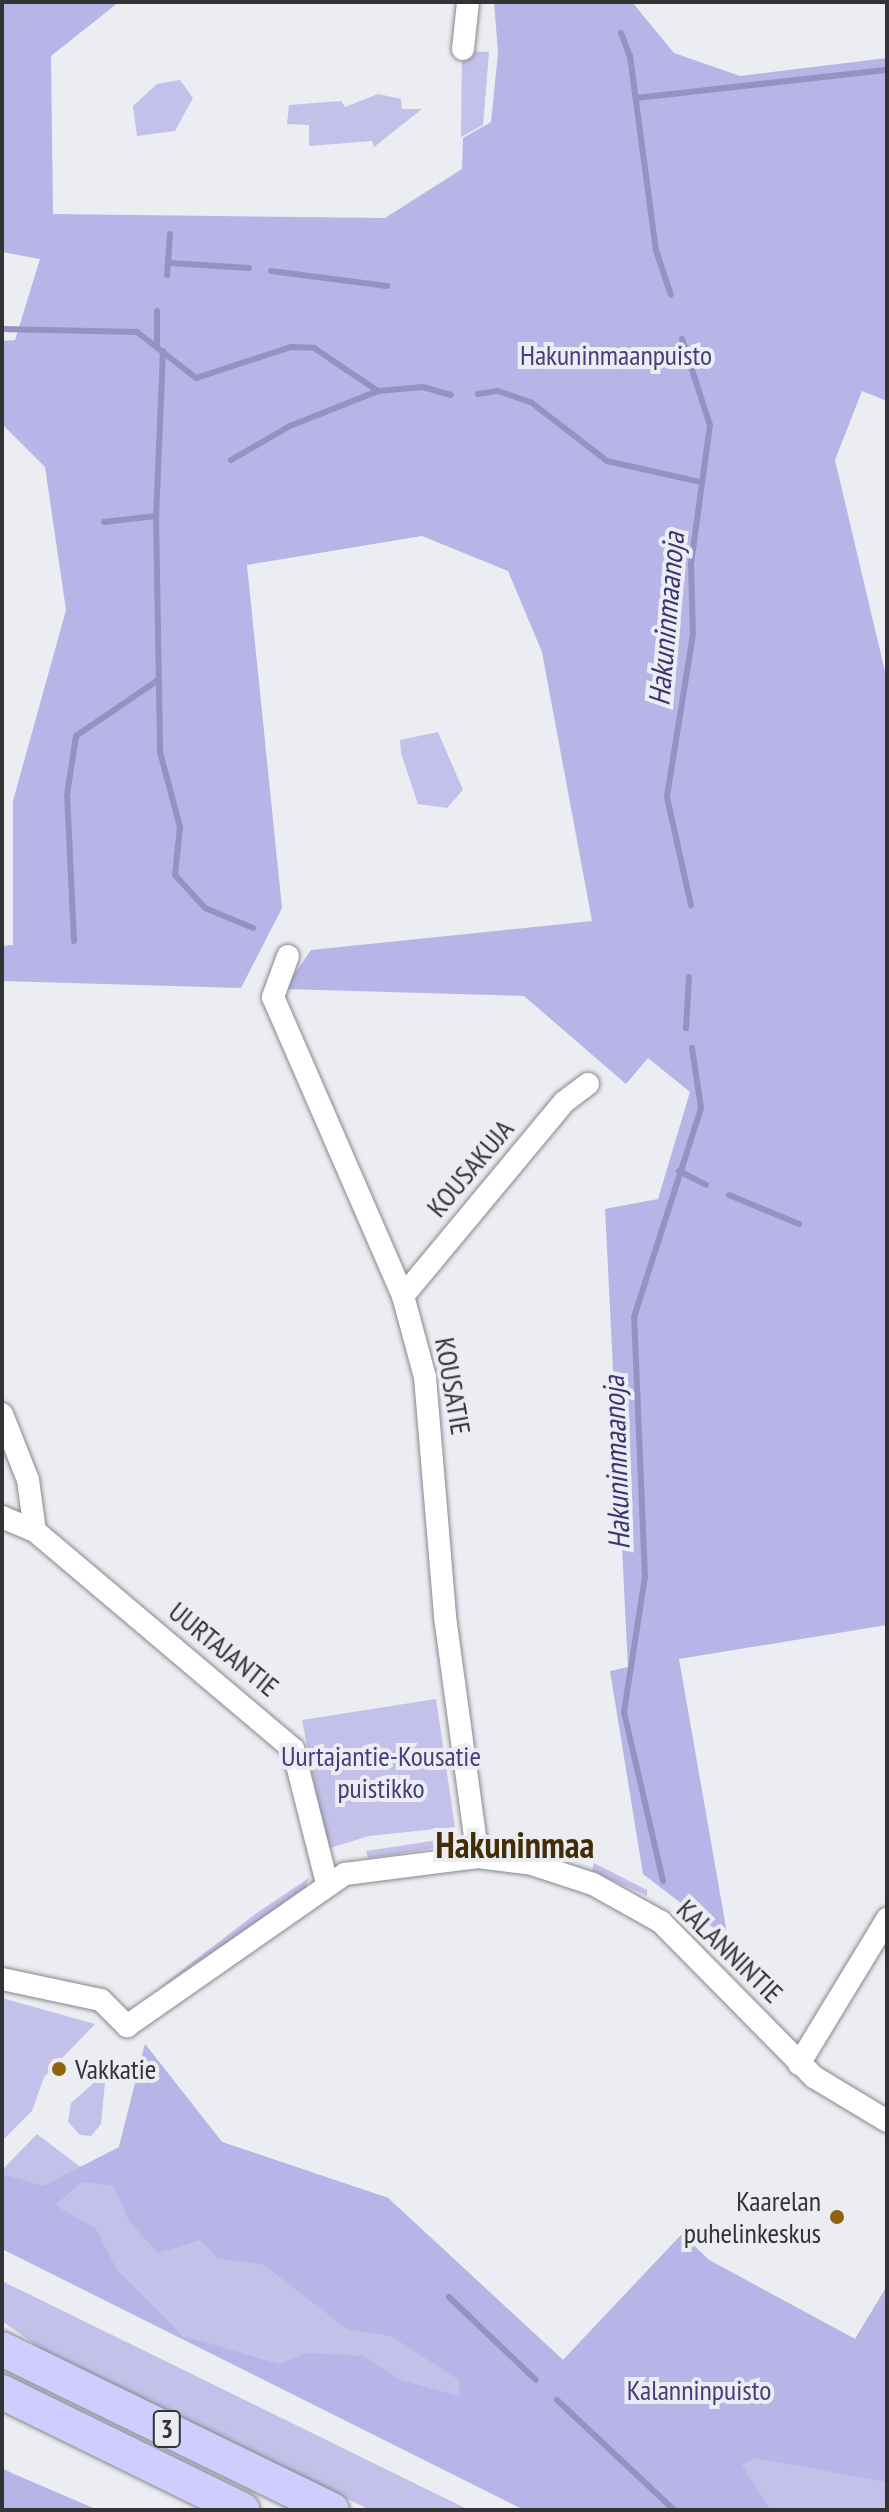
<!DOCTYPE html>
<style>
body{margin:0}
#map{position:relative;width:889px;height:2512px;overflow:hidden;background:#ececf3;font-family:"PT Sans Narrow",sans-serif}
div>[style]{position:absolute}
.green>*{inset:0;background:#c3c0ea}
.forest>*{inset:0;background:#b7b4e7}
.stream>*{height:6px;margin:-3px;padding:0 3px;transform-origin:3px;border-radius:3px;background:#9592c3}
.roads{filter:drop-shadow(0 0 2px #87878d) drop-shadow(0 0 2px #87878d)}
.minor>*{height:22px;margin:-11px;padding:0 11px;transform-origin:11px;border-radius:11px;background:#fff}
.highway>*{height:34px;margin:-17px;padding:0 17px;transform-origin:17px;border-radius:17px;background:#cfccfe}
.dots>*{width:22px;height:22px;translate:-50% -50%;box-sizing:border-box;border:4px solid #ececf3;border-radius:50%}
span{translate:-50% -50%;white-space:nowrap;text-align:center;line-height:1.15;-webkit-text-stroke:8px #ececf3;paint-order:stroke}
.shield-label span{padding:2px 6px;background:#ececf3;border:2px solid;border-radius:6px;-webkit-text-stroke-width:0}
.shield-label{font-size:26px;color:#333336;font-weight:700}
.park-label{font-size:28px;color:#473d7c}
.street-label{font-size:28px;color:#333336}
.poi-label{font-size:28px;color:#333336}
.left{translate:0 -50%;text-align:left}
.right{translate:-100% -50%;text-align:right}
.water-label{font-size:30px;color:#3e3472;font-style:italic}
.district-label{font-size:36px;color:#422d06;font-weight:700}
.frame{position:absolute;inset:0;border:4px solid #333336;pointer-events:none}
</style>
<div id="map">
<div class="green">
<i style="clip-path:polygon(462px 51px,489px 52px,483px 125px,461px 137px)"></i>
<i style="clip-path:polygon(180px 80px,193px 98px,175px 131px,137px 136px,133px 106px,157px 84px)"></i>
<i style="clip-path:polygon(378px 94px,401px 99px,402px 109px,422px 109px,374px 147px,372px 141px,309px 146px,309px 125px,287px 124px,289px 105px,341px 101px,345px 107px)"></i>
<i style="clip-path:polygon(438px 732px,463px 790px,447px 808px,418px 804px,401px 753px,400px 740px)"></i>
<i style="clip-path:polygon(436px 1699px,455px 1827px,369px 1836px,327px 1849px,302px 1720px)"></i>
<i style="clip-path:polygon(452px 1838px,452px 1845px,390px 1855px,368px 1858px,366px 1851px)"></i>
<i style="clip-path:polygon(487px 1840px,556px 1852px,570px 1856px,568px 1862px,498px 1849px)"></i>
<i style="clip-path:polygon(594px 1863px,647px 1890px,647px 1896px,592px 1871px)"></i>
<i style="clip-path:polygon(309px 1878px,305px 1890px,156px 1990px,258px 1912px)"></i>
<i style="clip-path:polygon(2px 1998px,95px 2024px,44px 2077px,32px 2111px,2px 2141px)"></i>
<i style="clip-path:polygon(145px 2044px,222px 2142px,388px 2198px,563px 2360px,682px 2234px,709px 2260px,855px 2339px,887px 2286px,887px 2510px,531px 2510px,2px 2245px,2px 2170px,37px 2134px,79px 2166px,96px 2165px,119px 2147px)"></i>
<i style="clip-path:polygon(106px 2072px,101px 2124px,91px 2136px,80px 2135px,68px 2122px,71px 2103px)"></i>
<i style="clip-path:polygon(2px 2281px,469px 2510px,370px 2510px,43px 2350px,2px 2321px)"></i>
</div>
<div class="forest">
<i style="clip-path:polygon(2px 2px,119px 2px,51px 56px,53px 214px,385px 218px,462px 169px,463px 138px,491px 122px,498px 53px,494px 2px,632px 2px,674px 53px,740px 76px,887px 58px,887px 401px,862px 391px,835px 460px,887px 680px,887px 1625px,679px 1659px,728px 1939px,643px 1874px,610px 1671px,628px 1667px,605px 1209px,658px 1199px,690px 1092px,648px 1058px,626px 1084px,524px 996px,284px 989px,311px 950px,592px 921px,542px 652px,508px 571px,422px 536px,247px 565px,282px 908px,241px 988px,2px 981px,2px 946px,13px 945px,13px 801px,66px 610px,45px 467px,2px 424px,2px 341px,15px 340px,40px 259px,2px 252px)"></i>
<i style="clip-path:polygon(evenodd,145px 2044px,222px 2142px,388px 2198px,563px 2360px,682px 2234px,709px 2260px,855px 2339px,887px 2286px,887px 2482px,755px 2458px,742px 2465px,770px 2510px,524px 2510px,2px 2249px,2px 2174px,43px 2186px,119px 2147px,145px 2044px,82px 2182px,114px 2186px,129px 2221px,158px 2253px,201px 2240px,217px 2258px,264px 2265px,347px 2329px,391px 2336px,459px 2380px,459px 2396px,400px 2380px,364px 2356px,307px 2353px,279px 2364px,183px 2336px,117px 2270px,96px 2229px,55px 2205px,82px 2182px)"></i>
<i style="clip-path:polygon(2px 2468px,14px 2474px,98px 2510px,2px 2510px)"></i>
</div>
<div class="stream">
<i style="left:621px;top:33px;width:25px;rotate:69deg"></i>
<i style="left:630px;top:56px;width:196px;rotate:82.4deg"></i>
<i style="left:656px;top:250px;width:47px;rotate:71.6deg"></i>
<i style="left:636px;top:98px;width:253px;rotate:-6.4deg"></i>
<i style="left:170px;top:263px;width:79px;rotate:3.6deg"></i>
<i style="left:271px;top:271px;width:117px;rotate:7.4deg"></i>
<i style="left:167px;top:275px;width:41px;rotate:-85.8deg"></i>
<i style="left:157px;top:311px;width:35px;rotate:90deg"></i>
<i style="left:2px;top:329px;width:135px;rotate:1.3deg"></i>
<i style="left:137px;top:332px;width:75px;rotate:37.9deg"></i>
<i style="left:196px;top:378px;width:100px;rotate:-18.1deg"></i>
<i style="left:291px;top:347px;width:23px;rotate:2deg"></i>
<i style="left:314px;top:348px;width:77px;rotate:33.9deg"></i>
<i style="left:378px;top:391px;width:45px;rotate:-5.1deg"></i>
<i style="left:423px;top:387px;width:29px;rotate:16deg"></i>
<i style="left:682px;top:339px;width:90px;rotate:72deg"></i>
<i style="left:710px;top:425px;width:140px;rotate:97.8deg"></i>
<i style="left:691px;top:564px;width:70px;rotate:88.4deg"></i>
<i style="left:693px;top:634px;width:165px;rotate:99.1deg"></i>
<i style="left:667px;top:797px;width:111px;rotate:77.5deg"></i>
<i style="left:163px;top:351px;width:165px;rotate:92.4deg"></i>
<i style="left:156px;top:516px;width:236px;rotate:89deg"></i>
<i style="left:160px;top:752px;width:78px;rotate:75.1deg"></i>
<i style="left:180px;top:827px;width:48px;rotate:95.9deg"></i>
<i style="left:175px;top:875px;width:45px;rotate:47.7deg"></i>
<i style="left:205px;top:908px;width:52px;rotate:22.6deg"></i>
<i style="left:478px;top:394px;width:20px;rotate:-9deg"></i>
<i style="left:498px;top:391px;width:36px;rotate:19deg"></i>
<i style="left:532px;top:403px;width:95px;rotate:37.7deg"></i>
<i style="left:607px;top:461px;width:95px;rotate:12.7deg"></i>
<i style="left:231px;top:460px;width:68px;rotate:-30deg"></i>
<i style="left:290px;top:426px;width:95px;rotate:-21.7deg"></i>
<i style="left:104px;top:522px;width:52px;rotate:-6.6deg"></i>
<i style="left:74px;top:941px;width:146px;rotate:-92.7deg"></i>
<i style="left:67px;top:795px;width:60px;rotate:-81.3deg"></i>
<i style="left:76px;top:736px;width:99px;rotate:-34.3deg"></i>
<i style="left:686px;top:1028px;width:51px;rotate:-86.6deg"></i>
<i style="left:679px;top:1171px;width:30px;rotate:27deg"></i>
<i style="left:729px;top:1195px;width:76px;rotate:22.5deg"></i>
<i style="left:663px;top:1881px;width:173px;rotate:-103deg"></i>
<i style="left:624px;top:1712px;width:137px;rotate:-81.2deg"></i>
<i style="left:645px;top:1577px;width:260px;rotate:-92.4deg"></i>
<i style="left:634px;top:1317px;width:219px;rotate:-72.2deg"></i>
<i style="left:701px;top:1108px;width:61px;rotate:-98.5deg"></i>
<i style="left:449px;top:2297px;width:120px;rotate:43.7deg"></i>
<i style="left:557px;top:2400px;width:161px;rotate:43.2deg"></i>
</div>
<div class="roads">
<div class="minor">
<i style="left:463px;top:49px;width:47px;rotate:-83.9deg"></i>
<i style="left:288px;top:956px;width:44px;rotate:110.1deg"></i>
<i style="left:273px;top:997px;width:326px;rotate:66.5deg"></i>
<i style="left:403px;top:1296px;width:84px;rotate:74.8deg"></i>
<i style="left:425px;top:1377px;width:241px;rotate:85.2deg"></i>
<i style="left:445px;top:1617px;width:242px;rotate:82.2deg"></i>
<i style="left:403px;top:1296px;width:252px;rotate:-50.3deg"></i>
<i style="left:564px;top:1102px;width:30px;rotate:-37deg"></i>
<i style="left:2px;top:1414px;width:71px;rotate:68.5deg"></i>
<i style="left:28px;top:1480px;width:51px;rotate:82.2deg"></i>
<i style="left:2px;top:1517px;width:36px;rotate:23deg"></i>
<i style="left:35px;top:1531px;width:338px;rotate:40.2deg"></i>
<i style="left:293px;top:1749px;width:138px;rotate:75.8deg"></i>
<i style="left:2px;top:1979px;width:101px;rotate:12deg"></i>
<i style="left:101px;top:2000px;width:37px;rotate:45deg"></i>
<i style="left:127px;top:2026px;width:266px;rotate:-34.9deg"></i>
<i style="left:345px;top:1874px;width:134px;rotate:-7.3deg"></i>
<i style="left:478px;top:1857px;width:54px;rotate:7.4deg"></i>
<i style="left:532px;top:1864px;width:64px;rotate:18.2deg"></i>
<i style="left:593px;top:1884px;width:78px;rotate:29.2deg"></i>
<i style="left:661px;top:1922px;width:218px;rotate:45.4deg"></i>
<i style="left:814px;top:2077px;width:85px;rotate:31.1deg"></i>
<i style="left:799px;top:2064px;width:170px;rotate:-58.7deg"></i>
</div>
<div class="highway">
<i style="left:2px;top:2349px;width:367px;rotate:26deg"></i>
<i style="left:2px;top:2392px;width:268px;rotate:26.1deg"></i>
</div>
</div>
<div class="dots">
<i style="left:59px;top:2069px;background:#8f640b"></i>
<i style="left:837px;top:2217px;background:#8f640b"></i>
</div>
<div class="shield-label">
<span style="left:167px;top:2429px">3</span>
</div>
<div class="park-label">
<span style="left:616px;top:355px">Hakuninmaanpuisto</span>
<span style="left:381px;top:1772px">Uurtajantie-Kousatie<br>puistikko</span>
<span style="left:699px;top:2390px">Kalanninpuisto</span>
</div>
<div class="street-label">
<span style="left:470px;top:1168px;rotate:-50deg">KOUSAKUJA</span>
<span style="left:453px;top:1386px;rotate:80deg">KOUSATIE</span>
<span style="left:224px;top:1649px;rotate:39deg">UURTAJANTIE</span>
<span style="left:730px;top:1951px;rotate:44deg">KALANNINTIE</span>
</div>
<div class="poi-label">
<span class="left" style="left:75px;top:2069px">Vakkatie</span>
<span class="right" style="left:821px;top:2217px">Kaarelan<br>puhelinkeskus</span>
</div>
<div class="water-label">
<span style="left:666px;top:619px;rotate:-85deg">Hakuninmaanoja</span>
<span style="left:616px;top:1463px;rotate:-92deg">Hakuninmaanoja</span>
</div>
<div class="district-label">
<span style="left:515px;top:1845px">Hakuninmaa</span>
</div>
<div class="frame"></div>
</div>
